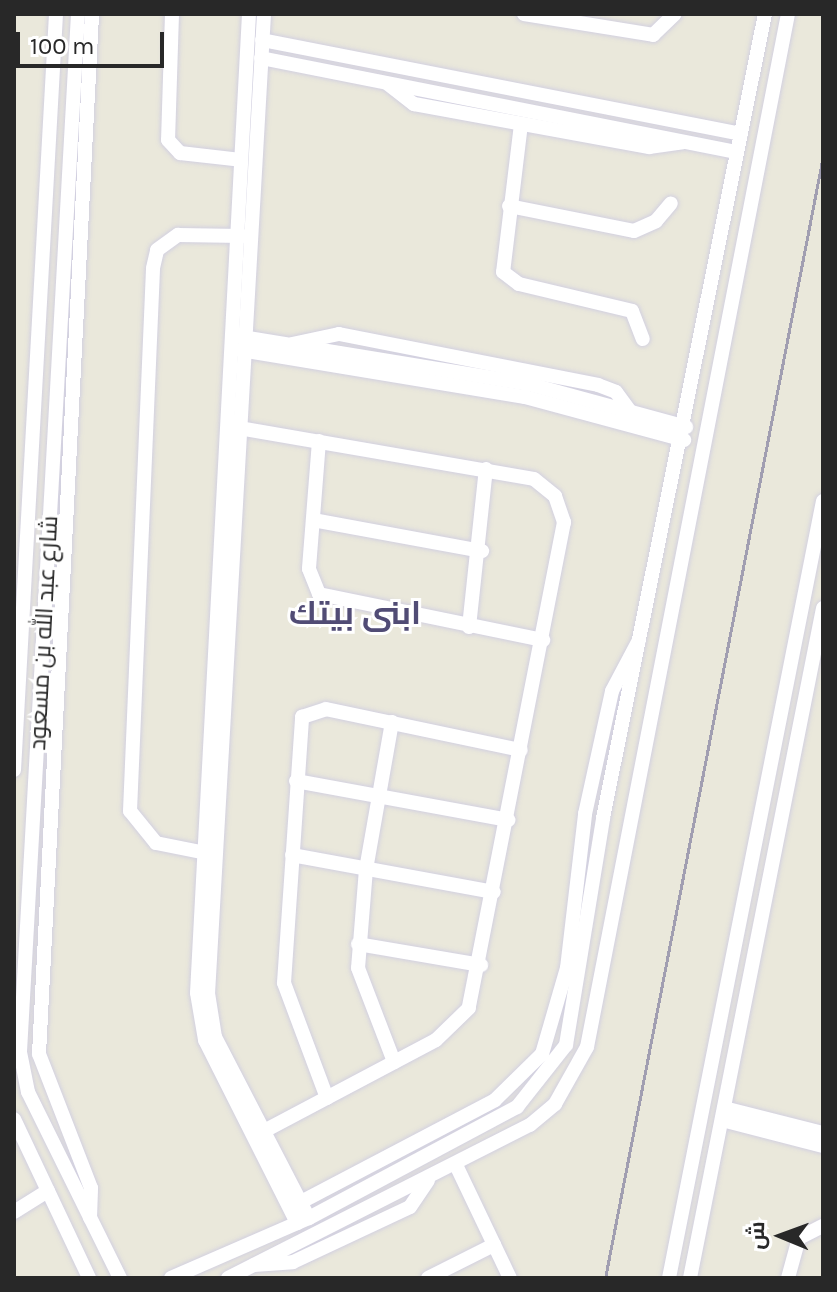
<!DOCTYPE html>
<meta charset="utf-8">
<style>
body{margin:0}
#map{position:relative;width:837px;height:1292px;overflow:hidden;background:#eae8db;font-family:Karla,Cairo,sans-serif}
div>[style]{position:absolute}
.roads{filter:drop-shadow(0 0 2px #d2d0e0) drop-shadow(0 0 2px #d2d0e0)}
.minor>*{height:14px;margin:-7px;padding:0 7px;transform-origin:7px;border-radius:7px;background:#fff}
.rail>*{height:3px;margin:-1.5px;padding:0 1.5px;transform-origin:1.5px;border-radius:1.5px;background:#a19eb1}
span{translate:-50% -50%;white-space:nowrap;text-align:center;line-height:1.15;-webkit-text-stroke:6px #fff;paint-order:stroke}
.street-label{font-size:24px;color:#282828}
.district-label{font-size:32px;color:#514c75;font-weight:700}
.frame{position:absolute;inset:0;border:16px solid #282828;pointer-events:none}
.north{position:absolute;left:741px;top:1196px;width:80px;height:80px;-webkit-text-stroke:6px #fff;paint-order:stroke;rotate:271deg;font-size:22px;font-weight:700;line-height:32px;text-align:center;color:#282828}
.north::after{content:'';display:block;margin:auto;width:28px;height:36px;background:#282828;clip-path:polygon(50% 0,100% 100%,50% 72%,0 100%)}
.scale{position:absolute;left:16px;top:32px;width:148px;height:36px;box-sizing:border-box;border:4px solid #282828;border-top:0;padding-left:10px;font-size:24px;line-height:28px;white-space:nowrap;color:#282828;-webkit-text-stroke:6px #fff;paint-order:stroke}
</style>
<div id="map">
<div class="roads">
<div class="minor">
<i style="left:78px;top:14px;width:1040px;rotate:93.2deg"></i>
<i style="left:20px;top:1052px;width:41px;rotate:78.7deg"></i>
<i style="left:28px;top:1092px;width:208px;rotate:63.7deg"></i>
<i style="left:172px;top:14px;width:126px;rotate:91.8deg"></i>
<i style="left:168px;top:140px;width:18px;rotate:47deg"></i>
<i style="left:180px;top:153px;width:61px;rotate:6.5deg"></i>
<i style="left:249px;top:14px;width:980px;rotate:93.04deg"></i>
<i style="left:197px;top:993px;width:48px;rotate:80.3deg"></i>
<i style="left:205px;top:1040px;width:205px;rotate:63.3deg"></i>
<i style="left:264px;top:14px;width:981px;rotate:93.27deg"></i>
<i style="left:208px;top:993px;width:45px;rotate:81deg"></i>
<i style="left:215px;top:1037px;width:204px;rotate:62.6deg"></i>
<i style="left:524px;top:14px;width:131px;rotate:9.2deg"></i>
<i style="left:653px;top:35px;width:30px;rotate:-44deg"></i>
<i style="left:262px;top:40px;width:488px;rotate:11.1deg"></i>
<i style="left:261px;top:58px;width:485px;rotate:11.2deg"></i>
<i style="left:388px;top:84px;width:33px;rotate:38deg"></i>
<i style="left:414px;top:104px;width:239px;rotate:10.4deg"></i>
<i style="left:649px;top:147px;width:34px;rotate:-8deg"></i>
<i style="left:521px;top:124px;width:149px;rotate:96.9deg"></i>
<i style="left:503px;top:272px;width:20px;rotate:37deg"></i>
<i style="left:519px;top:284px;width:116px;rotate:13.4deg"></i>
<i style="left:632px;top:311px;width:30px;rotate:69deg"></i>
<i style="left:509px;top:206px;width:127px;rotate:11.3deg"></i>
<i style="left:634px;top:231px;width:24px;rotate:-24deg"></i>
<i style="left:656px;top:221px;width:23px;rotate:-50deg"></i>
<i style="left:242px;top:337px;width:291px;rotate:9.3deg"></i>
<i style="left:529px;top:384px;width:163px;rotate:15.3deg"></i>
<i style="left:292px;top:344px;width:48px;rotate:-12deg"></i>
<i style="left:339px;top:334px;width:264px;rotate:11.1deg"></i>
<i style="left:598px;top:385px;width:19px;rotate:21deg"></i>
<i style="left:616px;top:392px;width:24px;rotate:54deg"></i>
<i style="left:241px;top:350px;width:288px;rotate:9.4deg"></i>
<i style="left:525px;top:397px;width:165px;rotate:15.1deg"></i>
<i style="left:239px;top:428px;width:299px;rotate:9.8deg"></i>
<i style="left:534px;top:479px;width:27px;rotate:39deg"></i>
<i style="left:555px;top:496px;width:28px;rotate:71deg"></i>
<i style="left:564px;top:522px;width:495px;rotate:101.1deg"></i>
<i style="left:469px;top:1008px;width:46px;rotate:135.9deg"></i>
<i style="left:436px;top:1040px;width:195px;rotate:152.1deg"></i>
<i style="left:319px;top:441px;width:128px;rotate:94.5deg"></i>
<i style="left:309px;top:569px;width:27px;rotate:68deg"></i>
<i style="left:319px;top:594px;width:229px;rotate:11.6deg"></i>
<i style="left:313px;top:520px;width:172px;rotate:10.4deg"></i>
<i style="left:469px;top:627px;width:159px;rotate:-83.9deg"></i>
<i style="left:392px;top:722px;width:149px;rotate:100deg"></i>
<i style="left:366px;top:869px;width:99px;rotate:94.6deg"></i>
<i style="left:358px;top:968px;width:101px;rotate:69deg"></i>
<i style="left:14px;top:770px;width:757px;rotate:-86.82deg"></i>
<i style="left:296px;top:781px;width:216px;rotate:10.4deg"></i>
<i style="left:206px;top:853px;width:51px;rotate:-168.7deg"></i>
<i style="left:156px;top:843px;width:41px;rotate:-129.1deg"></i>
<i style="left:130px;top:811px;width:543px;rotate:-87.57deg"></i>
<i style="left:153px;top:268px;width:18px;rotate:-77deg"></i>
<i style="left:157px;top:250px;width:26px;rotate:-36deg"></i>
<i style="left:178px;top:235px;width:64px;rotate:0.9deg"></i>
<i style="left:292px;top:855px;width:205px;rotate:10.4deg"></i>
<i style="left:358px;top:944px;width:125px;rotate:9.7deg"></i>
<i style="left:327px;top:1098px;width:123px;rotate:-110.5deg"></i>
<i style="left:284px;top:983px;width:267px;rotate:-86.1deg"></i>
<i style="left:302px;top:717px;width:25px;rotate:-18deg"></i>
<i style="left:326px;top:709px;width:199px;rotate:11.9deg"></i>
<i style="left:724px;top:1108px;width:102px;rotate:14.2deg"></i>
<i style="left:14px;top:1119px;width:176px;rotate:64.7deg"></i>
<i style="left:722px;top:1120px;width:104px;rotate:14.4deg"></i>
<i style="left:456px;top:1165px;width:125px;rotate:64.5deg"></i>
<i style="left:301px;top:1202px;width:219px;rotate:-27.7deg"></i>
<i style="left:495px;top:1100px;width:66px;rotate:-44.4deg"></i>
<i style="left:542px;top:1054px;width:90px;rotate:-73.8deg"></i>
<i style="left:567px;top:968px;width:155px;rotate:-83.3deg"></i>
<i style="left:585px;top:814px;width:126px;rotate:-77.6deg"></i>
<i style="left:612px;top:691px;width:58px;rotate:-62.1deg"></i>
<i style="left:14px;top:1212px;width:40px;rotate:-32deg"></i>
<i style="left:90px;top:1218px;width:30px;rotate:-88deg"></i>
<i style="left:91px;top:1188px;width:144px;rotate:-111.2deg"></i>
<i style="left:39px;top:1054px;width:1041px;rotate:-87.08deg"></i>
<i style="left:254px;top:1265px;width:39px;rotate:-4deg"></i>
<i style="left:293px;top:1262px;width:129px;rotate:-25.2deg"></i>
<i style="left:410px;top:1207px;width:32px;rotate:-56deg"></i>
<i style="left:171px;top:1278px;width:150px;rotate:-23.5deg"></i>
<i style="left:309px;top:1218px;width:236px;rotate:-28.1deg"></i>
<i style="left:517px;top:1107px;width:79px;rotate:-51.7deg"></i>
<i style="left:566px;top:1045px;width:230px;rotate:-80.7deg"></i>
<i style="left:603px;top:818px;width:820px;rotate:-78.61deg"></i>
<i style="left:228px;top:1278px;width:339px;rotate:-26.9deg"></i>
<i style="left:530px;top:1125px;width:33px;rotate:-40deg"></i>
<i style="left:555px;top:1104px;width:65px;rotate:-60.7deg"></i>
<i style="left:587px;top:1047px;width:1052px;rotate:-78.99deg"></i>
<i style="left:428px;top:1278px;width:74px;rotate:-26.6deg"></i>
<i style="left:669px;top:1278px;width:792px;rotate:-78.79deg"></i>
<i style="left:690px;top:1278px;width:683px;rotate:-78.77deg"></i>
<i style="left:788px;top:1278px;width:41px;rotate:-74.6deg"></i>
<i style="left:799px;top:1238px;width:27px;rotate:-27deg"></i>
</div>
</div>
<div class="rail">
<i style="left:605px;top:1278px;width:1144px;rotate:-79.01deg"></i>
</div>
<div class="street-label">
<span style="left:44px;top:633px;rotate:-87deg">شارع عبد الله بن مسعود</span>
</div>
<div class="district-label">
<span style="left:355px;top:614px">ابنى بيتك</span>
</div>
<div class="frame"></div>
<div class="north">ش</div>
<div class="scale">100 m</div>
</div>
